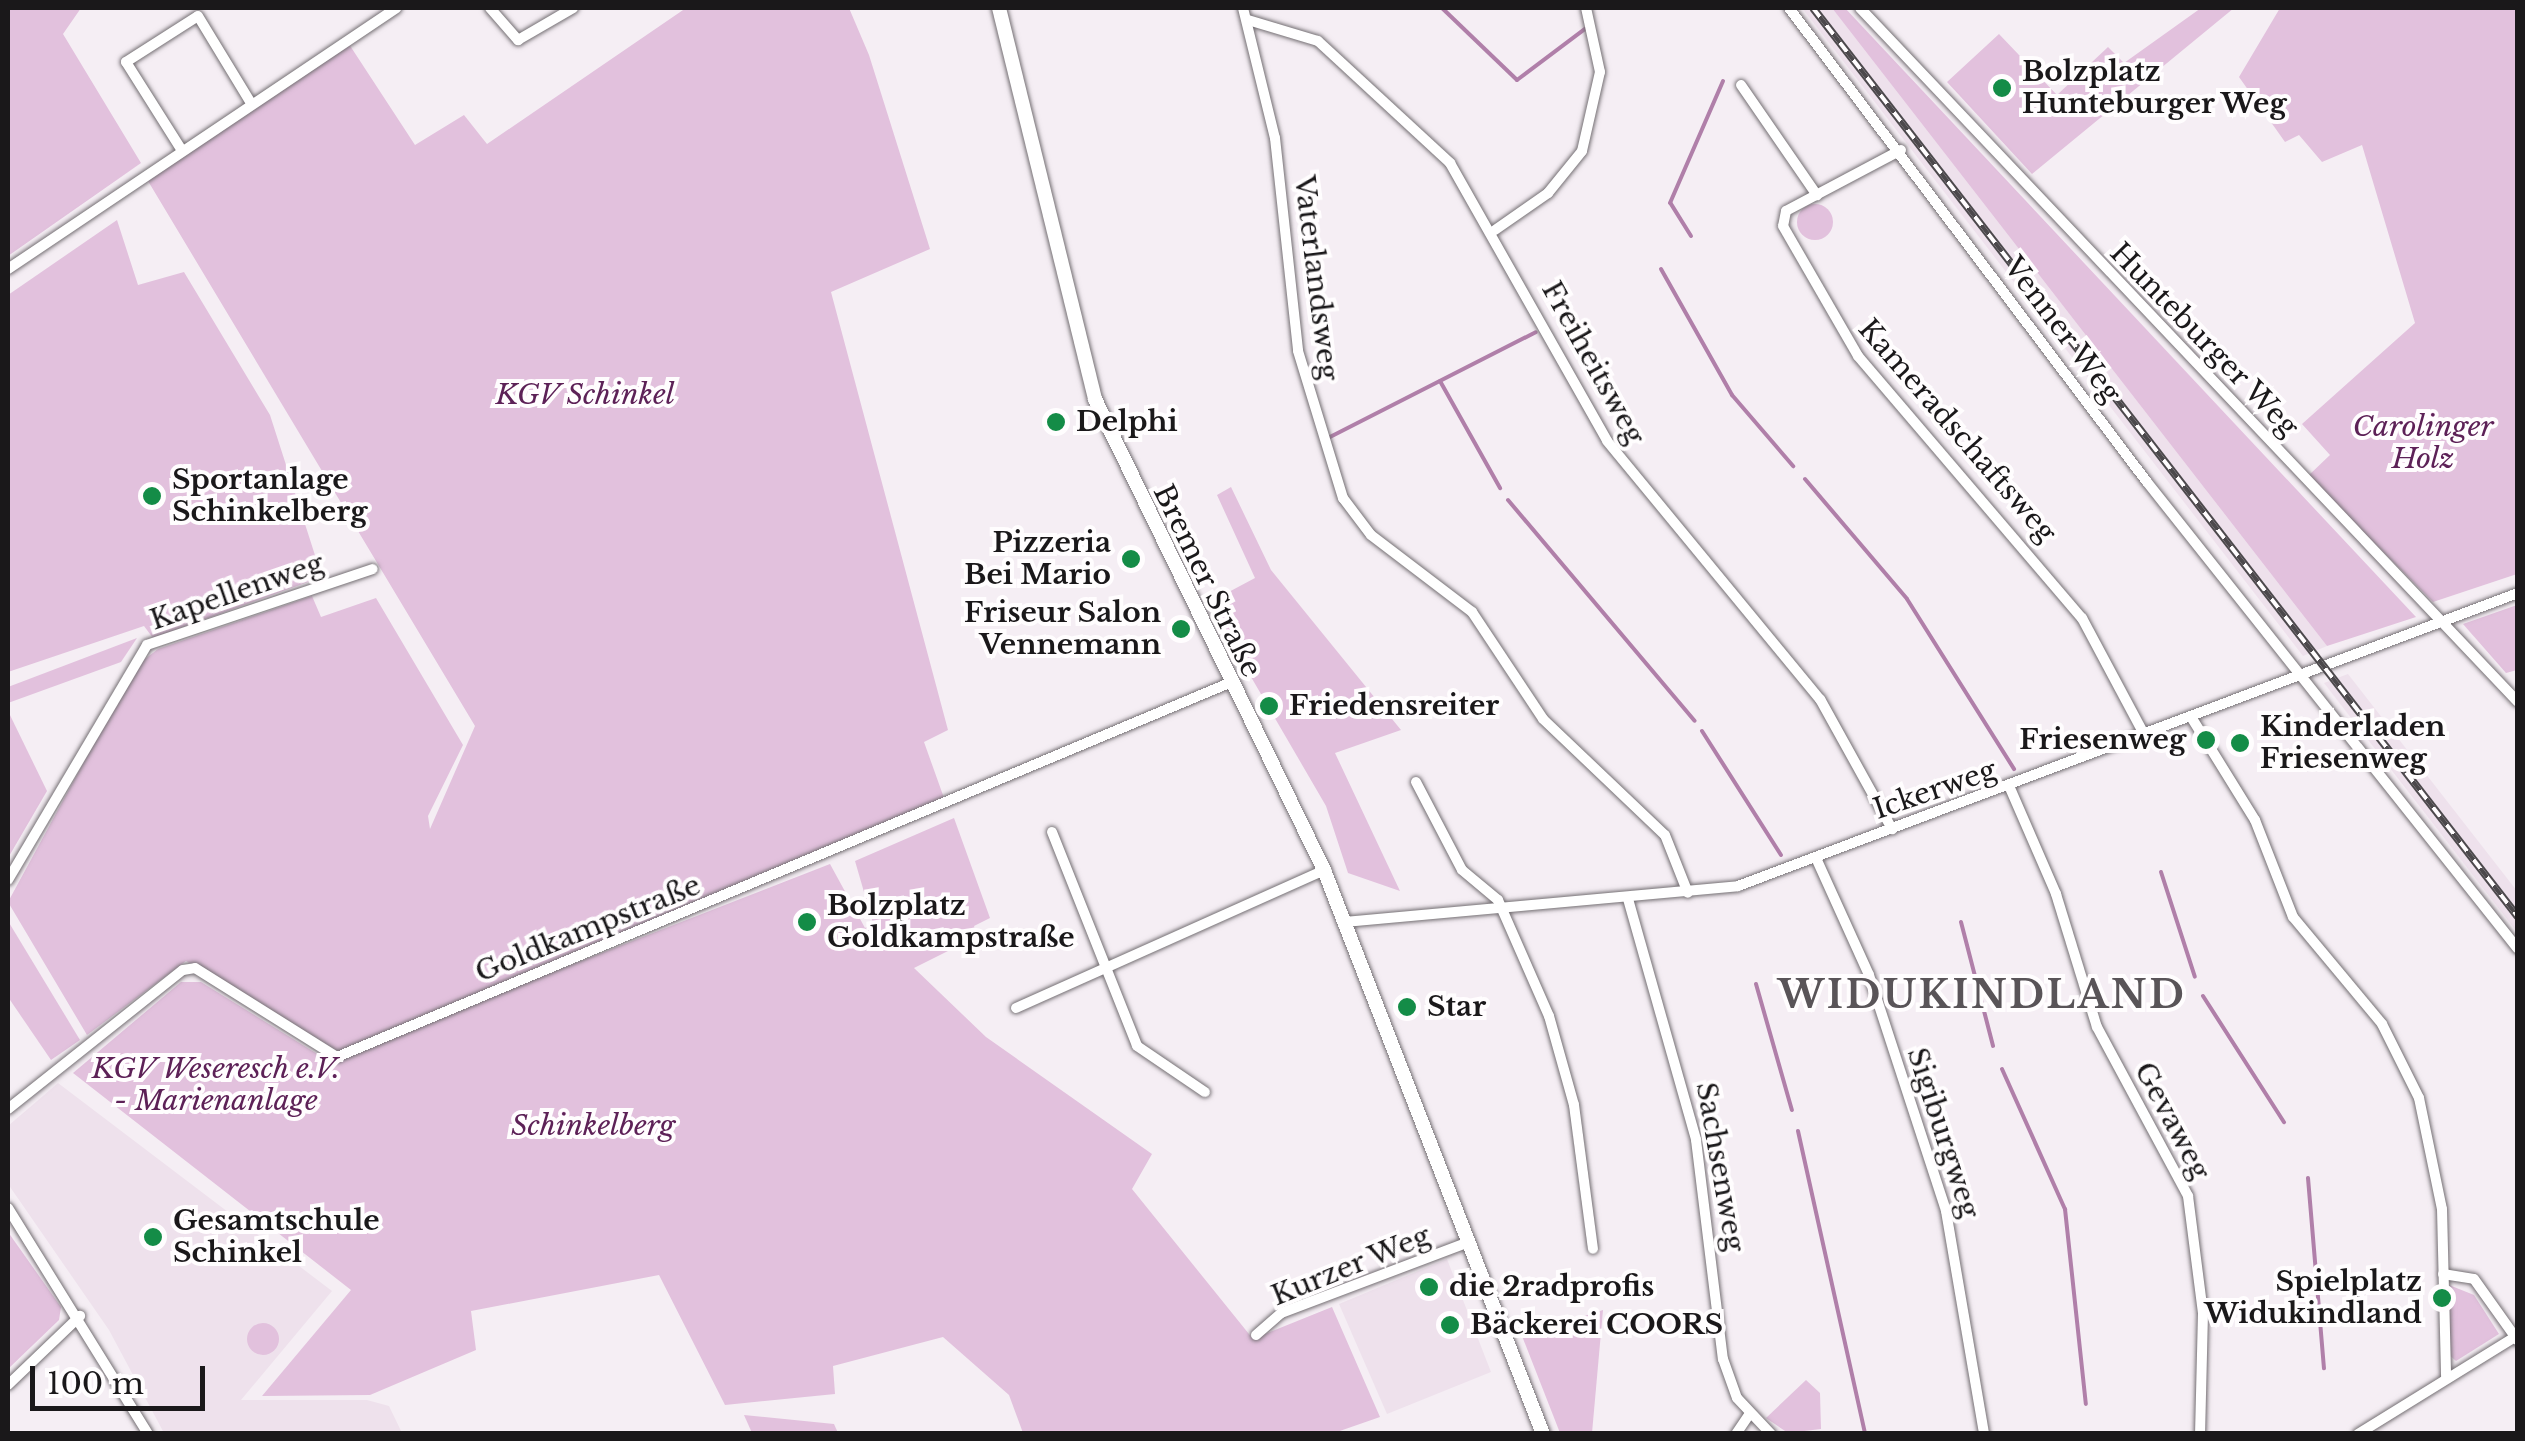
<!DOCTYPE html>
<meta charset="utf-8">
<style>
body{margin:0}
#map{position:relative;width:2525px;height:1441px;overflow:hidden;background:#f5eef4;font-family:"Libre Baskerville",serif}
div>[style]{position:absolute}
.built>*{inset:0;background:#eee1ec}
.green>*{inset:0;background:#e2c1dd}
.round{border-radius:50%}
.stream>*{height:4px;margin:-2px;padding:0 2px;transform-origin:2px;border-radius:2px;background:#b07fa9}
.roads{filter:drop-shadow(0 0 2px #746f73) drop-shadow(0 0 2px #746f73)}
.street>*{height:10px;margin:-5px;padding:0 5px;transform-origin:5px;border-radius:5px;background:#fff}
.secondary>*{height:14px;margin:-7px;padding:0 7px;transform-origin:7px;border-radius:7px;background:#fff}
.rail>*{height:8px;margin-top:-4px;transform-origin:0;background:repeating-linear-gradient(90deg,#fffdfe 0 11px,#4c494c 0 22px);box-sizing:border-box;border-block:2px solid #4c494c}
.dots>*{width:28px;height:28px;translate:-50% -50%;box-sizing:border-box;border:5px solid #fffdfe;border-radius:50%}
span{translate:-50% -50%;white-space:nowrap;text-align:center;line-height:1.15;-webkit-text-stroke:8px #fffdfe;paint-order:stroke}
.poi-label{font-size:28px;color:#1a181a;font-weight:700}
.left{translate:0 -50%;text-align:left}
.right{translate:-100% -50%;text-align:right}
.street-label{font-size:28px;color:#1a181a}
.park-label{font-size:28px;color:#5d2157;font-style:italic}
.district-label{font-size:38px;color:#595458;font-weight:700;letter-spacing:2.5px}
.frame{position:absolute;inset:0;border:10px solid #1a181a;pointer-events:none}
.scale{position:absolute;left:30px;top:1366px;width:175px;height:45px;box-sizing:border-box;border:5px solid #1a181a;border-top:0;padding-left:12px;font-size:30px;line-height:35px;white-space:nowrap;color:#1a181a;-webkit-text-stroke:8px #fffdfe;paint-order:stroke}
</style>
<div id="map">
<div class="built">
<i style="clip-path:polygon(1802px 8px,1832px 8px,2327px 646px,2303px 656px)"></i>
<i style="clip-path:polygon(2348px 674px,2517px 891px,2517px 932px,2324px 683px)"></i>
<i style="clip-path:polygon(58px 1083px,332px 1291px,241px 1400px,367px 1400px,389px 1406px,402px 1433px,164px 1433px,109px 1330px,8px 1184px,8px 1126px)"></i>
<i style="clip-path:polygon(1447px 1259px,1491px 1372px,1387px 1414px,1339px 1304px)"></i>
</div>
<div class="green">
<i style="clip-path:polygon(8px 8px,81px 8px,63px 34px,141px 163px,8px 256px)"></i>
<i style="clip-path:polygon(686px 8px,849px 8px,869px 55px,930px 249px,831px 292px,948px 730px,924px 742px,944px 798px,339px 1052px,186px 961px,87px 1035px,8px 902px,136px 666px,158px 649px,312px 596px,321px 617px,376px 598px,463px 745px,428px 816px,430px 829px,475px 726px,148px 181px,345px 38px,415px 145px,464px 115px,487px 144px)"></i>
<i style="clip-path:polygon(1832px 8px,1845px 8px,2416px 617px,2327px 646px)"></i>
<i style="clip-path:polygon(2201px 8px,2234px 8px,2032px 174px,1947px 82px,1999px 34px,2057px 95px,2108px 47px,2124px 63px)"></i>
<i style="clip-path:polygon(2280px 8px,2517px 8px,2517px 574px,2433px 602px,2308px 476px,2330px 455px,2302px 424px,2415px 323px,2362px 145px,2322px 162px,2299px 135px,2285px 142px,2239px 77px)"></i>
<i class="round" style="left:1797px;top:204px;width:36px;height:36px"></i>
<i style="clip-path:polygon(117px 220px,138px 285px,184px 272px,270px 415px,322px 577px,153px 638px,144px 626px,8px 672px,8px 295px)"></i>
<i style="clip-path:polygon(1231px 487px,1271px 570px,1401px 730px,1335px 753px,1400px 891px,1348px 873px,1326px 806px,1208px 603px,1255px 578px,1217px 495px)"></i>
<i style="clip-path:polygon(2517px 605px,2517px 670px,2506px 673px,2463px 624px)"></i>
<i style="clip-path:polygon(137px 638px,121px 662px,8px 703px,8px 687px)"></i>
<i style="clip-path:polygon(8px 711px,47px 791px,8px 858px)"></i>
<i style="clip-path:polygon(954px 818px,990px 918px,974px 926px,978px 936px,914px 968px,986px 1037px,1152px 1154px,1132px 1189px,1253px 1339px,1332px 1307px,1380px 1417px,1334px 1433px,1023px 1433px,1009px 1395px,943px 1337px,833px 1366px,835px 1394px,725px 1405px,659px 1275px,471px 1311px,476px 1350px,370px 1395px,262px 1396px,351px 1290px,73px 1073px,181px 982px,201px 982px,327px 1060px,830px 864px,865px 928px,873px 923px,855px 861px)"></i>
<i style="clip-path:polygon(8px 921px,80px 1040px,51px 1060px,8px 997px)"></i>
<i style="clip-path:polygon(8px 1232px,61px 1307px,59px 1320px,8px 1369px)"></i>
<i style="clip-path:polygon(2449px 1285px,2474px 1295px,2499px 1334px,2456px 1361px,2448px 1354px)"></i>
<i style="clip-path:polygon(1603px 1310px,1592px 1433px,1560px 1433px,1522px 1336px)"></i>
<i class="round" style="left:247px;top:1323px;width:32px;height:32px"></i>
<i style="clip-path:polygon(1806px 1380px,1820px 1393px,1821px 1429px,1788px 1433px,1766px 1418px)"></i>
<i style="clip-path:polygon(744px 1415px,834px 1424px,838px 1433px,752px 1433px)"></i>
</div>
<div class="stream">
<i style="left:1442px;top:8px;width:104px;rotate:43.8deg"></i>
<i style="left:1517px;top:80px;width:85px;rotate:-36.9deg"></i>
<i style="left:1691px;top:236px;width:39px;rotate:-122deg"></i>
<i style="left:1670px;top:203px;width:133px;rotate:-66.5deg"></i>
<i style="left:1661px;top:269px;width:145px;rotate:60.6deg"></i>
<i style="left:1732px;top:395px;width:94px;rotate:49.3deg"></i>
<i style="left:1440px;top:381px;width:123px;rotate:60.7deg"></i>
<i style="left:1328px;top:438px;width:233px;rotate:-27deg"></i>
<i style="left:1805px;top:479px;width:157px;rotate:49.6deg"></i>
<i style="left:1907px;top:599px;width:201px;rotate:57.8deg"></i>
<i style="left:1508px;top:500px;width:289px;rotate:49.8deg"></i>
<i style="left:1702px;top:731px;width:147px;rotate:57.5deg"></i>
<i style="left:2161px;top:872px;width:110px;rotate:72.1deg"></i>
<i style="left:1961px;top:922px;width:128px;rotate:75.5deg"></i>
<i style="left:1756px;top:984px;width:131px;rotate:74.1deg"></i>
<i style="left:2203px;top:996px;width:150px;rotate:57.3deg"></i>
<i style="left:2002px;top:1069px;width:154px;rotate:65.8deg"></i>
<i style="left:2065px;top:1209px;width:196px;rotate:83.9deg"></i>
<i style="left:1798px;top:1131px;width:310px;rotate:77.5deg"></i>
<i style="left:2308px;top:1178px;width:191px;rotate:85.2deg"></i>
</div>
<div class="roads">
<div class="street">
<i style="left:490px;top:8px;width:43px;rotate:48.8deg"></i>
<i style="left:518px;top:40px;width:64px;rotate:-30.2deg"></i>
<i style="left:1243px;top:8px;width:134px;rotate:76.2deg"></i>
<i style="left:1275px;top:138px;width:214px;rotate:83.8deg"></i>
<i style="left:1298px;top:351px;width:154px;rotate:73deg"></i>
<i style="left:1343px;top:498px;width:46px;rotate:52.9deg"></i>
<i style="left:1371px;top:535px;width:127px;rotate:37.3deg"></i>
<i style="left:1472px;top:612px;width:128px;rotate:56.4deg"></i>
<i style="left:1543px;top:719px;width:168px;rotate:43.6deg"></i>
<i style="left:1665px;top:835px;width:62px;rotate:68.4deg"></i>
<i style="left:1789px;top:8px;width:594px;rotate:52.94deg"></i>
<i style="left:2147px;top:482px;width:596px;rotate:51.54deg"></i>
<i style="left:1860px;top:8px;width:956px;rotate:46.53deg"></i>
<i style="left:1248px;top:20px;width:73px;rotate:16.7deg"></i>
<i style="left:1318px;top:41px;width:180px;rotate:42.7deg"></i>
<i style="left:1450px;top:163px;width:319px;rotate:60.5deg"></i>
<i style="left:1607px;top:441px;width:335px;rotate:50.5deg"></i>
<i style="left:1820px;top:699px;width:149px;rotate:61deg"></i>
<i style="left:1741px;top:85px;width:134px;rotate:55.4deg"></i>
<i style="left:181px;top:149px;width:103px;rotate:-122.3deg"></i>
<i style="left:126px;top:62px;width:85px;rotate:-32.6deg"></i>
<i style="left:198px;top:16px;width:102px;rotate:58.7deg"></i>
<i style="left:1901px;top:150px;width:130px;rotate:152.1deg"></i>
<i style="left:1786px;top:211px;width:15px;rotate:101deg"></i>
<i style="left:1783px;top:226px;width:150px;rotate:60deg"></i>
<i style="left:1858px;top:356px;width:345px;rotate:49.5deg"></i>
<i style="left:2082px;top:618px;width:134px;rotate:61.9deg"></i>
<i style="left:1495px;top:230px;width:65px;rotate:-34.9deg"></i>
<i style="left:1548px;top:193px;width:54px;rotate:-51deg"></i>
<i style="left:1582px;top:151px;width:81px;rotate:-77.2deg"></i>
<i style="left:1600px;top:72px;width:66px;rotate:-102.3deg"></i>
<i style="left:8px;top:269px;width:468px;rotate:-33.9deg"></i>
<i style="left:2193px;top:720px;width:118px;rotate:58.2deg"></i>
<i style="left:2255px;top:820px;width:104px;rotate:68.6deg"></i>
<i style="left:2293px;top:917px;width:139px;rotate:50.2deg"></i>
<i style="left:2382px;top:1024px;width:83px;rotate:63.4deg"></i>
<i style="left:2419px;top:1098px;width:113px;rotate:78.3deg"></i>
<i style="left:2442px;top:1209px;width:168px;rotate:88.6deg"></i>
<i style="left:1416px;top:782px;width:99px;rotate:62.4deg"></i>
<i style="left:1462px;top:870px;width:47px;rotate:39.8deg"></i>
<i style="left:1498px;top:900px;width:127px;rotate:66.3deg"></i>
<i style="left:1549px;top:1016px;width:92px;rotate:74.3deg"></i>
<i style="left:1574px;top:1105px;width:145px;rotate:82.5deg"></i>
<i style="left:2010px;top:788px;width:116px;rotate:66.5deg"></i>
<i style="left:2056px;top:894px;width:139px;rotate:72.9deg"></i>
<i style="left:2097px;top:1027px;width:192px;rotate:61.7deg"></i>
<i style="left:2188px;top:1196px;width:118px;rotate:82.7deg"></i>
<i style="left:2203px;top:1313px;width:121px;rotate:91.4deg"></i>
<i style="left:1052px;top:832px;width:230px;rotate:68.3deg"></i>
<i style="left:1137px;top:1046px;width:82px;rotate:34.1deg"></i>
<i style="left:1816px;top:858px;width:128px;rotate:65.6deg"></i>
<i style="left:1869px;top:975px;width:248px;rotate:71.9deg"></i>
<i style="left:1946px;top:1211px;width:226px;rotate:80.3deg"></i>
<i style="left:8px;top:880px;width:273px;rotate:-59.4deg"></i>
<i style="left:147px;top:645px;width:238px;rotate:-18.6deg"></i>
<i style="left:1628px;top:899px;width:250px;rotate:74.2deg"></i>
<i style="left:1696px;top:1140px;width:221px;rotate:83deg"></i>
<i style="left:1723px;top:1359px;width:41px;rotate:70.3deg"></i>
<i style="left:1737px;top:1398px;width:50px;rotate:46.6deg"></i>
<i style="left:1344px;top:922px;width:396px;rotate:-5.2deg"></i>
<i style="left:1738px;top:886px;width:833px;rotate:-20.59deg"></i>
<i style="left:1016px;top:1008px;width:338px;rotate:-24.1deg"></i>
<i style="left:8px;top:1109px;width:223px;rotate:-38.5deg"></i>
<i style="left:183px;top:970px;width:12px;rotate:-9deg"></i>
<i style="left:195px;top:968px;width:168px;rotate:32.1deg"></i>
<i style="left:337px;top:1057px;width:965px;rotate:-22.74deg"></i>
<i style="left:8px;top:1208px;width:266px;rotate:58.2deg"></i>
<i style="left:2443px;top:1274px;width:31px;rotate:9deg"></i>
<i style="left:2474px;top:1279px;width:76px;rotate:54.6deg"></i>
<i style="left:1256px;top:1335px;width:33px;rotate:-41deg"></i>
<i style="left:1281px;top:1313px;width:198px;rotate:-20.7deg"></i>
<i style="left:8px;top:1385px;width:100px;rotate:-43.8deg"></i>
<i style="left:1736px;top:1434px;width:23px;rotate:-56deg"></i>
<i style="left:2358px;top:1434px;width:185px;rotate:-31.7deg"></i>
</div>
<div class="secondary">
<i style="left:999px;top:8px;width:403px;rotate:76.2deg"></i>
<i style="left:1095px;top:399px;width:524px;rotate:64.07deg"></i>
<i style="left:1324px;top:870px;width:605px;rotate:68.78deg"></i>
</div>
</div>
<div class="rail">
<i style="left:1813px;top:8px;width:1150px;rotate:52.2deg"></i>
</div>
<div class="dots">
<i style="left:2002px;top:88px;background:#148c47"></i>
<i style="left:1056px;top:422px;background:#148c47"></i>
<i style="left:152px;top:496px;background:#148c47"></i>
<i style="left:1131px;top:559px;background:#148c47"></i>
<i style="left:1181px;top:629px;background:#148c47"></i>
<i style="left:1269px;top:706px;background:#148c47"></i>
<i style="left:2206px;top:740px;background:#148c47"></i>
<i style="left:2240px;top:743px;background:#148c47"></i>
<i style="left:807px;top:922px;background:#148c47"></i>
<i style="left:1407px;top:1007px;background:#148c47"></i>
<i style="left:153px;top:1237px;background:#148c47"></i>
<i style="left:1429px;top:1287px;background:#148c47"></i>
<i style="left:2442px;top:1298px;background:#148c47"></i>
<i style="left:1450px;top:1325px;background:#148c47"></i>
</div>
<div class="poi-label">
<span class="left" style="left:2022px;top:88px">Bolzplatz<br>Hunteburger Weg</span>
<span class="left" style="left:1076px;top:422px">Delphi</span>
<span class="left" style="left:172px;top:496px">Sportanlage<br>Schinkelberg</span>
<span class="right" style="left:1111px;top:559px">Pizzeria<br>Bei Mario</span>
<span class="right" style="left:1161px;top:629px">Friseur Salon<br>Vennemann</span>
<span class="left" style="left:1289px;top:706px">Friedensreiter</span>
<span class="left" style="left:2260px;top:743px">Kinderladen<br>Friesenweg</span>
<span class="right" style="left:2186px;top:740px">Friesenweg</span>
<span class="left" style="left:827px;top:922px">Bolzplatz<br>Goldkampstraße</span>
<span class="left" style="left:1427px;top:1007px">Star</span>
<span class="left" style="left:173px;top:1237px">Gesamtschule<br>Schinkel</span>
<span class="right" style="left:2422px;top:1298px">Spielplatz<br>Widukindland</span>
<span class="left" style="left:1449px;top:1287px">die 2radprofis</span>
<span class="left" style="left:1470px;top:1325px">Bäckerei COORS</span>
</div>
<div class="street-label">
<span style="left:1316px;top:278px;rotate:83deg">Vaterlandsweg</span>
<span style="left:2062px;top:330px;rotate:53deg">Venner Weg</span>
<span style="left:2204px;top:340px;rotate:46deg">Hunteburger Weg</span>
<span style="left:1593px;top:363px;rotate:61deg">Freiheitsweg</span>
<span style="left:1957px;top:431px;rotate:49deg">Kameradschaftsweg</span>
<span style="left:1207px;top:581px;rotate:64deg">Bremer Straße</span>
<span style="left:237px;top:592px;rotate:-19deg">Kapellenweg</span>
<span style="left:1935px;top:790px;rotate:-19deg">Ickerweg</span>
<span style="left:588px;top:929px;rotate:-22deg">Goldkampstraße</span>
<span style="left:2172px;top:1121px;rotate:62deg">Gevaweg</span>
<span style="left:1943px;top:1133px;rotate:72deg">Sigiburgweg</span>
<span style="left:1720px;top:1167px;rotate:80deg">Sachsenweg</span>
<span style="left:1351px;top:1266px;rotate:-22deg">Kurzer Weg</span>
</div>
<div class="park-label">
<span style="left:585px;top:395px">KGV Schinkel</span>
<span style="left:2423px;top:443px">Carolinger<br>Holz</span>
<span style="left:216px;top:1085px">KGV Weseresch e.V.<br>- Marienanlage</span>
<span style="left:593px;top:1126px">Schinkelberg</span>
</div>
<div class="district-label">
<span style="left:1982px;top:995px">WIDUKINDLAND</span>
</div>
<div class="frame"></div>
<div class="scale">100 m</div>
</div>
